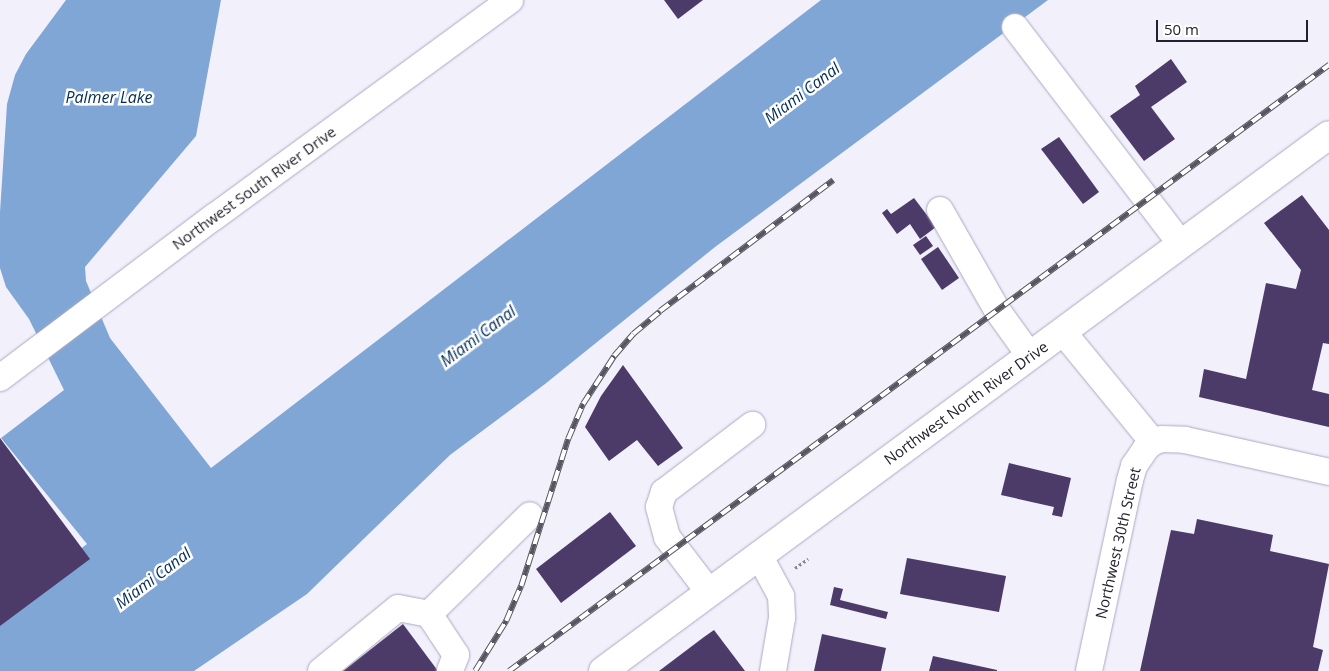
<!DOCTYPE html>
<style>
body{margin:0}
#map{position:relative;width:1329px;height:671px;overflow:hidden;background:#f1f0fb;font-family:"Open Sans",sans-serif}
div>[style]{position:absolute}
.water>*{inset:0;background:#80a6d6}
.building>*{inset:0;background:#4c3a69}
.path>*{height:3px;margin-top:-1.5px;transform-origin:0;background:repeating-linear-gradient(90deg,#888792 0 2.5px,transparent 0 5px)}
.roads{filter:drop-shadow(0 0 1px #aca9c3) drop-shadow(0 0 1px #aca9c3)}
.minor>*{height:26px;margin:-13px;padding:0 13px;transform-origin:13px;border-radius:13px;background:#fff}
.major>*{height:28px;margin:-14px;padding:0 14px;transform-origin:14px;border-radius:14px;background:#fff}
.rail>*{height:5.5px;margin-top:-2.75px;transform-origin:0;background:repeating-linear-gradient(90deg,#fff 0 11px,#575660 0 22px);box-sizing:border-box;border-block:1px solid #575660}
span{translate:-50% -50%;white-space:nowrap;text-align:center;line-height:1.15;-webkit-text-stroke:5px #fff;paint-order:stroke}
.street-label{font-size:15px;color:#23222c}
.water-label{font-size:16px;color:#042d58;font-style:italic}
.scale{position:absolute;left:1156px;top:20px;width:152px;height:22px;box-sizing:border-box;border:2px solid #23222c;border-top:0;padding-left:6px;font-size:15px;line-height:18px;white-space:nowrap;color:#23222c;-webkit-text-stroke:4px #fff;paint-order:stroke}
</style>
<div id="map">
<div class="water">
<i style="clip-path:polygon(66px 0,221px 0,196px 136px,85px 267px,86px 281px,110px 338px,211px 468px,821px 0,1048px 0,715px 247px,545px 384px,450px 455px,307px 594px,194px 671px,0 671px,0 609px,87px 544px,1px 438px,64px 390px,29px 319px,6px 287px,0 268px,0 212px,7px 104px,15px 75px,26px 54px)"></i>
</div>
<div class="building">
<i style="clip-path:polygon(664px 0,703px 0,678px 19px)"></i>
<i style="clip-path:polygon(1171px 59px,1187px 82px,1151px 107px,1175px 139px,1144px 161px,1110px 116px,1140px 95px,1135px 86px)"></i>
<i style="clip-path:polygon(1059px 137px,1099px 192px,1083px 204px,1041px 149px)"></i>
<i style="clip-path:polygon(1302px 195px,1329px 230px,1329px 344px,1323px 343px,1312px 390px,1329px 394px,1329px 427px,1199px 397px,1204px 369px,1246px 379px,1266px 283px,1296px 289px,1301px 270px,1264px 223px)"></i>
<i style="clip-path:polygon(914px 198px,936px 227px,920px 239px,910px 224px,897px 234px,882px 213px,887px 209px,891px 214px)"></i>
<i style="clip-path:polygon(926px 236px,933px 246px,920px 255px,913px 245px)"></i>
<i style="clip-path:polygon(938px 247px,959px 278px,942px 290px,921px 259px)"></i>
<i style="clip-path:polygon(623px 365px,683px 448px,658px 466px,637px 440px,609px 461px,585px 427px,601px 396px)"></i>
<i style="clip-path:polygon(0 438px,90px 559px,0 626px)"></i>
<i style="clip-path:polygon(1009px 463px,1071px 478px,1062px 517px,1052px 515px,1054px 507px,1001px 495px)"></i>
<i style="clip-path:polygon(610px 512px,636px 546px,561px 603px,536px 569px)"></i>
<i style="clip-path:polygon(1197px 519px,1273px 535px,1270px 551px,1329px 564px,1313px 647px,1323px 650px,1318px 671px,1140px 671px,1171px 530px,1194px 534px)"></i>
<i style="clip-path:polygon(907px 558px,1006px 576px,999px 612px,900px 594px)"></i>
<i style="clip-path:polygon(834px 587px,843px 589px,840px 600px,888px 612px,886px 619px,830px 605px)"></i>
<i style="clip-path:polygon(403px 624px,438px 671px,343px 671px)"></i>
<i style="clip-path:polygon(714px 630px,745px 671px,659px 671px,704px 637px)"></i>
<i style="clip-path:polygon(822px 634px,886px 648px,881px 671px,814px 671px)"></i>
<i style="clip-path:polygon(933px 656px,997px 670px,997px 671px,929px 671px)"></i>
</div>
<div class="path">
<i style="left:795px;top:568px;width:16px;rotate:-35deg"></i>
</div>
<div class="roads">
<div class="minor">
<i style="left:1015px;top:27px;width:273px;rotate:52.6deg"></i>
<i style="left:940px;top:210px;width:115px;rotate:60.3deg"></i>
<i style="left:997px;top:310px;width:57px;rotate:54.3deg"></i>
<i style="left:1063px;top:332px;width:142px;rotate:50.7deg"></i>
<i style="left:0;top:378px;width:268px;rotate:-37deg"></i>
<i style="left:214px;top:217px;width:367px;rotate:-36.2deg"></i>
<i style="left:759px;top:555px;width:47px;rotate:61.8deg"></i>
<i style="left:781px;top:596px;width:22px;rotate:87deg"></i>
<i style="left:782px;top:618px;width:54px;rotate:99.6deg"></i>
<i style="left:709px;top:592px;width:69px;rotate:-127.4deg"></i>
<i style="left:667px;top:537px;width:31px;rotate:-105deg"></i>
<i style="left:659px;top:507px;width:16px;rotate:-72deg"></i>
<i style="left:664px;top:492px;width:111px;rotate:-37.3deg"></i>
<i style="left:429px;top:614px;width:49px;rotate:56.6deg"></i>
<i style="left:456px;top:655px;width:17px;rotate:111deg"></i>
<i style="left:321px;top:671px;width:99px;rotate:-39.3deg"></i>
<i style="left:398px;top:608px;width:32px;rotate:11deg"></i>
<i style="left:429px;top:614px;width:141px;rotate:-44.4deg"></i>
<i style="left:1089px;top:671px;width:195px;rotate:-77.9deg"></i>
<i style="left:1130px;top:480px;width:15px;rotate:-74deg"></i>
<i style="left:1134px;top:466px;width:22px;rotate:-56deg"></i>
<i style="left:1146px;top:448px;width:9px;rotate:-41deg"></i>
<i style="left:1153px;top:442px;width:9px;rotate:-18deg"></i>
<i style="left:1162px;top:439px;width:23px;rotate:2deg"></i>
<i style="left:1185px;top:440px;width:148px;rotate:12.5deg"></i>
</div>
<div class="major">
<i style="left:603px;top:671px;width:902px;rotate:-36.44deg"></i>
</div>
</div>
<div class="rail">
<i style="left:475px;top:671px;width:59px;rotate:-58.2deg"></i>
<i style="left:506px;top:621px;width:38px;rotate:-67deg"></i>
<i style="left:521px;top:586px;width:154px;rotate:-72.3deg"></i>
<i style="left:568px;top:439px;width:38px;rotate:-67deg"></i>
<i style="left:583px;top:404px;width:57px;rotate:-57.1deg"></i>
<i style="left:614px;top:356px;width:29px;rotate:-49deg"></i>
<i style="left:633px;top:334px;width:35px;rotate:-40deg"></i>
<i style="left:660px;top:311px;width:217px;rotate:-37.1deg"></i>
<i style="left:509px;top:671px;width:1020px;rotate:-36.47deg"></i>
</div>
<div class="street-label">
<span style="left:254px;top:188px;rotate:-36deg">Northwest South River Drive</span>
<span style="left:966px;top:403px;rotate:-36deg">Northwest North River Drive</span>
<span style="left:1118px;top:543px;rotate:-77deg">Northwest 30th Street</span>
</div>
<div class="water-label">
<span style="left:802px;top:93px;rotate:-37deg">Miami Canal</span>
<span style="left:109px;top:97px">Palmer Lake</span>
<span style="left:478px;top:336px;rotate:-37deg">Miami Canal</span>
<span style="left:153px;top:578px;rotate:-37deg">Miami Canal</span>
</div>
<div class="scale">50 m</div>
</div>
